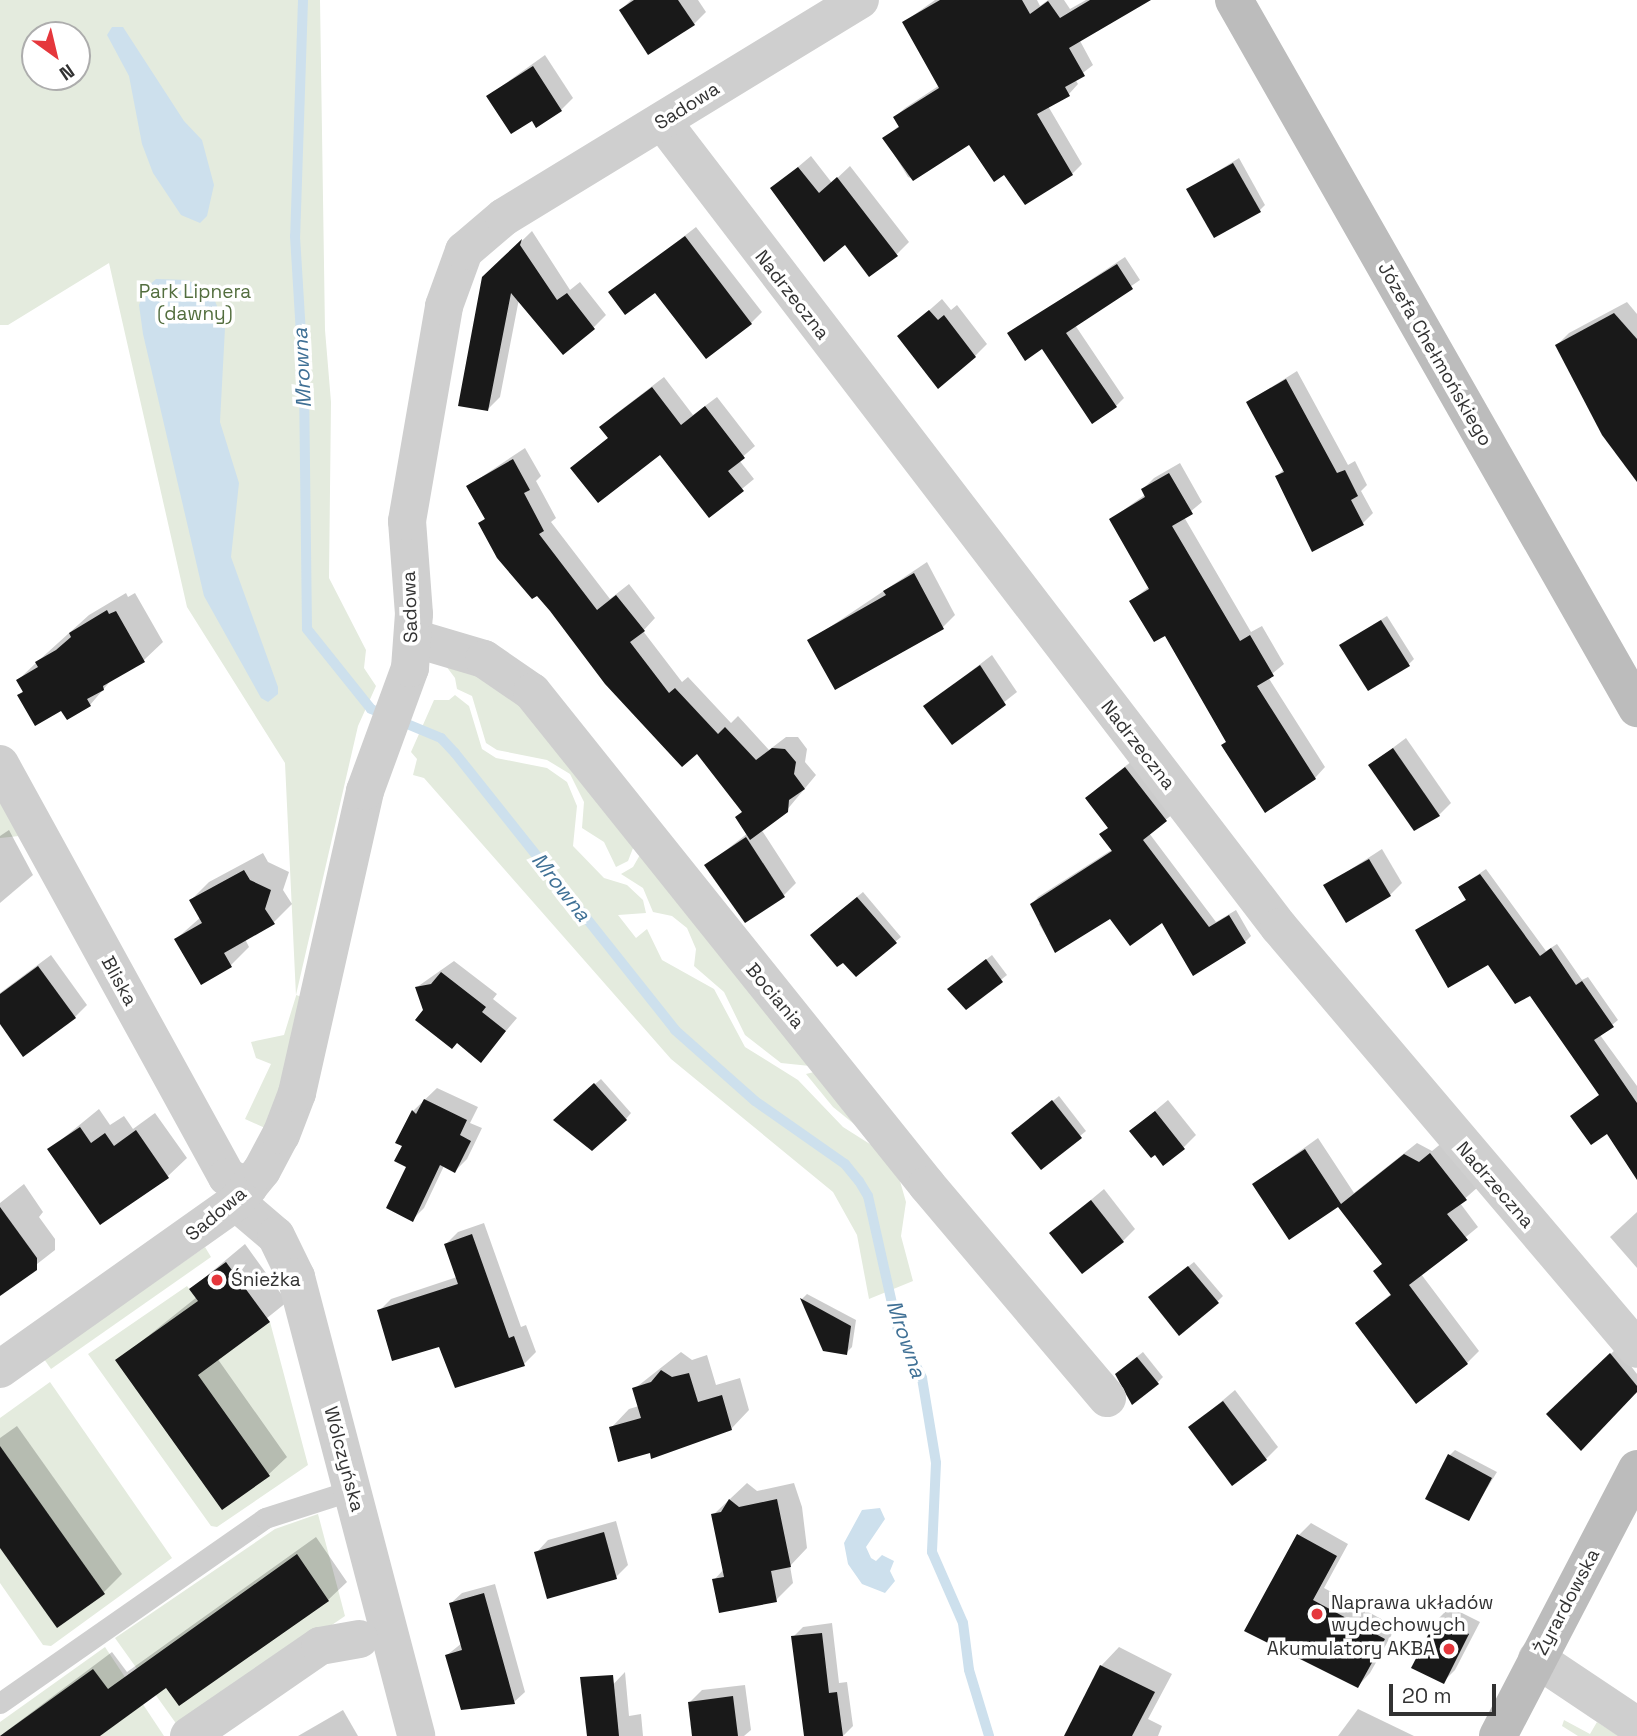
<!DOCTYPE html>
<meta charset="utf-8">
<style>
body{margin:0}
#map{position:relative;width:1637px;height:1736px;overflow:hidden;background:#fff;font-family:"Space Grotesk",sans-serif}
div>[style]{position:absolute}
.green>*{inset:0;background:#e4ebde}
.water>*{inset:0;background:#cde0ed}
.shadow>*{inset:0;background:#0003}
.stream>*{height:10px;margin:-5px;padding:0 5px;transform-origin:5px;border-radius:5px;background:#cde0ed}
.building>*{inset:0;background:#191919}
.lane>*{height:21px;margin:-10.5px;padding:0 10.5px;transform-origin:10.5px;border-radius:10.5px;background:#cfcfcf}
.street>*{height:38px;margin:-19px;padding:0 19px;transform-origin:19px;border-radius:19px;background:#cfcfcf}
.secondary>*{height:38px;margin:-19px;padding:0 19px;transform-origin:19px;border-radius:19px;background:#bcbcbc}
.dots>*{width:19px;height:19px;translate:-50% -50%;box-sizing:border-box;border:4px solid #fff;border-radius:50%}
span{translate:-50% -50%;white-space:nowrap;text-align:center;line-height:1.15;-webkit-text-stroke:7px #fff;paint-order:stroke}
.street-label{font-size:19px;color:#323232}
.park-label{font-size:19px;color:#536e3e}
.poi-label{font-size:19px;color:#323232}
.left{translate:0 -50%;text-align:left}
.right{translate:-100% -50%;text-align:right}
.water-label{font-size:21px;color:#3f7095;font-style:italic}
.north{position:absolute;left:21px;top:21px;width:70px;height:70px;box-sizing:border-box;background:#fff;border:2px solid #adadad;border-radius:50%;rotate:146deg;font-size:19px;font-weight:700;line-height:28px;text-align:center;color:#323232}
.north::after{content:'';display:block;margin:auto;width:24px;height:32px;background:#e5373c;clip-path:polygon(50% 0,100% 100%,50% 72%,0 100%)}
.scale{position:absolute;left:1389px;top:1684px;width:107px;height:32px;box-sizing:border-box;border:4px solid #323232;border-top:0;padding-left:9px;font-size:21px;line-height:24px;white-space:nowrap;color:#323232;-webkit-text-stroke:5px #fff;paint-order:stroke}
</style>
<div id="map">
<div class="green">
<i style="clip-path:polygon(evenodd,0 0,320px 0,325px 330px,331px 402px,329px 578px,366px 650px,364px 668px,376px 686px,358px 726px,296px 995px,302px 997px,288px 1069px,265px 1128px,245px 1119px,271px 1064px,256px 1058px,251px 1042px,284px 1035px,296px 996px,285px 763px,187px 607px,109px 263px,8px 325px,0 325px,0 0,35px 35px,77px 35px,77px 77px,35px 77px,35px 35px)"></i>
<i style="clip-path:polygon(443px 662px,501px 683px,635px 843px,628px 861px,616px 867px,604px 842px,582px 828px,584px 802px,570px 774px,547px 760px,497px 750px,486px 743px,472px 696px,457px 689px,455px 678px)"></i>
<i style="clip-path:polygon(455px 695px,469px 706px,482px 749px,496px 758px,547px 768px,567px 782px,577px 806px,573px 846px,604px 878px,627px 885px,643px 900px,646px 913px,618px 915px,636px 938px,647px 929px,662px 960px,714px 989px,745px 1047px,798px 1080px,843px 1127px,873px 1146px,900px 1181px,906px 1202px,901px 1236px,913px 1281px,869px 1299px,857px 1235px,833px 1192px,671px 1059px,424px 778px,413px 775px,417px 759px,411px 752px,434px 700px,449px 700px)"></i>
<i style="clip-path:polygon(0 802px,19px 836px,0 838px)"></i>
<i style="clip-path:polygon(641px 853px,810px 1066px,781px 1063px,745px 1035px,724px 992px,694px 966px,696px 949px,687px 928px,672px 916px,653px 912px,643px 888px,621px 874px,633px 867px)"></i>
<i style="clip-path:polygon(822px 1070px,859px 1128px,833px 1107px,806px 1074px)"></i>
<i style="clip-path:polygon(205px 1247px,211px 1257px,51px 1369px,44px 1359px)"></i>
<i style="clip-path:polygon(187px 1286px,233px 1349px,270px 1322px,308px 1465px,217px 1527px,211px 1526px,88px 1354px)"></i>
<i style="clip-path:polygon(50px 1382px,172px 1558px,51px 1646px,43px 1645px,0 1583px,0 1418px)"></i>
<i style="clip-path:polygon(318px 1514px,345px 1616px,180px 1729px,115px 1638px,275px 1529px)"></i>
<i style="clip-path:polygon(105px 1647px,164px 1736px,0 1736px,0 1722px)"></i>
<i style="clip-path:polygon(1564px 1720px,1590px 1734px,1597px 1722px,1619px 1736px,1578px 1736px,1562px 1726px)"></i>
</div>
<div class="water">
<i style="clip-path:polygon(112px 27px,123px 27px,184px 121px,202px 140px,214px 185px,207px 216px,200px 223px,181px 215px,153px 173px,142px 144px,129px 76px,107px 35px)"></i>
<i style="clip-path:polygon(156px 279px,188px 280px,203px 290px,214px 298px,225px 328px,220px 422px,239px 483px,231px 557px,278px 687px,278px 694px,268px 702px,261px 698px,204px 596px,143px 334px,139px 305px,145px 289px)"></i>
<i style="clip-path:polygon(880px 1508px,885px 1519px,866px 1547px,871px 1558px,876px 1561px,882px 1555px,894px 1561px,890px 1571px,895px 1581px,885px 1593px,862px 1584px,848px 1564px,844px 1543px,862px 1510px)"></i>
</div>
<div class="shadow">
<i style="clip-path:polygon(631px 0,698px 0,706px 12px,694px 24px,621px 10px)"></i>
<i style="clip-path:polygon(935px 0,1037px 0,1040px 6px,1048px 0,1064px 0,1070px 9px,1086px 0,1146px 0,1079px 39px,1093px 65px,1075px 79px,1078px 84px,1069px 94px,1048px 106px,1082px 164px,1072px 174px,1004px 173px,969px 143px,913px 179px,908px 177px,884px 138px,900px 125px,895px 117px,905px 108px,940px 85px,904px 22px)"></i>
<i style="clip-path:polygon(545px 55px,573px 98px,561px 110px,488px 96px)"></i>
<i style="clip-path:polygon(811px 156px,832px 183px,850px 166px,909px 242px,897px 254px,846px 243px,773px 188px)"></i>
<i style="clip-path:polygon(1239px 158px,1265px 205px,1260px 210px,1189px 189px)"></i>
<i style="clip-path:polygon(696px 227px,762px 312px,751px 323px,655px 291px,611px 293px)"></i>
<i style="clip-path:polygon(532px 231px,570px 290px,580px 282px,606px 315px,594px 327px,519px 299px,500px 397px,488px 409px,484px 278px)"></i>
<i style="clip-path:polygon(1125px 257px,1140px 280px,1075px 325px,1124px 398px,1116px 406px,1042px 347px,1009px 334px)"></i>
<i style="clip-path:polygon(942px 299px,951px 310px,957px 305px,987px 344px,975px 356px,899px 337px)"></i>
<i style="clip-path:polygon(1627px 302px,1637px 314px,1637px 479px,1557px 345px,1569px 333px)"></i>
<i style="clip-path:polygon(1297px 371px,1348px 465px,1355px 461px,1367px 485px,1361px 491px,1373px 513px,1363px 523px,1277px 476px,1284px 469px,1248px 402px)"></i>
<i style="clip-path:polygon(664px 377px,693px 415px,717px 397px,755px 446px,739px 460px,754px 479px,709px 516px,661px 453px,572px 468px,609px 437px,602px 427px,613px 416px)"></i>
<i style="clip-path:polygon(525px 448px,541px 476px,536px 481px,556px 518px,551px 522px,610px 599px,629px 584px,655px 618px,643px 631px,682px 682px,688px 677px,731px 723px,738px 716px,769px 750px,786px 737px,798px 737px,807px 749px,805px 762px,816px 775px,786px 811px,761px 829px,796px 883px,784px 895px,707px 865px,748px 833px,744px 811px,697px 751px,537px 593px,480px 524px,486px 517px,468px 486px)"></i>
<i style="clip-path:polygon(1180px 463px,1202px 502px,1184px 517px,1251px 632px,1262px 626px,1284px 664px,1268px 677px,1325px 767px,1315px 778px,1228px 741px,1165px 633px,1131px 601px,1150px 586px,1111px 519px,1146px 494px,1143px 489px,1154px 478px)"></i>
<i style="clip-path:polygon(927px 562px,955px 615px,943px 627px,809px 641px)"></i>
<i style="clip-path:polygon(126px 593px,128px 597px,135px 593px,163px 642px,144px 660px,113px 678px,90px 705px,62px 708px,19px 695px,24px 690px,18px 680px,37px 662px,89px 615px)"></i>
<i style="clip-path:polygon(1387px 616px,1414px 659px,1408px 665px,1341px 645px)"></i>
<i style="clip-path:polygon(992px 655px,1017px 692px,952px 743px,926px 706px)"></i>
<i style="clip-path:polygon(1406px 738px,1451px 803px,1439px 815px,1370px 765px)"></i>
<i style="clip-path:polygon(1132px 761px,1173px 814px,1149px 833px,1216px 922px,1236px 910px,1251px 936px,1245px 942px,1163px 920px,1110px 916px,1055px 951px,1039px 924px,1043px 920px,1032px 904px,1038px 897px,1113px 849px,1110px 827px,1094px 791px)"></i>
<i style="clip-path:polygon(9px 830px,33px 875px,0 903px,0 836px)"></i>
<i style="clip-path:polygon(1382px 849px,1402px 883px,1390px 895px,1325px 886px)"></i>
<i style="clip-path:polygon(263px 853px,268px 862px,289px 872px,283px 890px,292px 904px,274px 922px,245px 939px,249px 947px,231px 965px,176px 939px,201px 917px,191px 900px,209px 882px)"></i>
<i style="clip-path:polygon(1486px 869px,1546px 951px,1557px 944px,1582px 980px,1588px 977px,1618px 1020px,1600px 1035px,1637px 1086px,1637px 1177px,1601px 1094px,1530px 994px,1488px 962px,1417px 930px,1467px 899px,1460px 887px)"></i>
<i style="clip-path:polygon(863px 892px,901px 937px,895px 942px,818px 929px)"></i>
<i style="clip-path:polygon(51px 955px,87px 1005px,75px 1017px,0 1021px,0 993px)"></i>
<i style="clip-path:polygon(992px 955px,1007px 975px,966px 1008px,955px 984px)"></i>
<i style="clip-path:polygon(454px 961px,497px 994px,493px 999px,517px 1018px,481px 1060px,425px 1010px,417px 987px)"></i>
<i style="clip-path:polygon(601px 1079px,631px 1113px,626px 1119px,560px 1114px)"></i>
<i style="clip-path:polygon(437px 1088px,478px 1107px,470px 1123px,482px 1128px,467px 1159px,455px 1171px,444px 1166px,424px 1208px,412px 1220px,409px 1166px,405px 1145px,397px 1142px,413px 1111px)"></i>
<i style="clip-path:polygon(1059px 1096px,1086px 1131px,1041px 1168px,1019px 1128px)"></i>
<i style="clip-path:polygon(1168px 1100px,1196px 1135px,1184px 1147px,1131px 1131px)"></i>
<i style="clip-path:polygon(99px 1109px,110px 1125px,124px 1116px,133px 1129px,155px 1113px,187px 1158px,168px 1176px,100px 1223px,50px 1149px)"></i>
<i style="clip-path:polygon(1318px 1138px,1354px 1193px,1417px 1143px,1432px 1151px,1443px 1142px,1478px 1187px,1460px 1203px,1478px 1227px,1421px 1274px,1479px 1351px,1467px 1363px,1357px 1323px,1392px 1293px,1384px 1263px,1338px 1205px,1254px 1184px)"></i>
<i style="clip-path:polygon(24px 1184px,43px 1212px,39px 1217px,55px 1239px,55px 1250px,0 1293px,0 1203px)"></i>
<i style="clip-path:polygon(1104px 1189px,1135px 1229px,1123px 1241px,1051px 1233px)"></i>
<i style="clip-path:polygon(1637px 1212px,1637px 1268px,1610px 1237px)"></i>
<i style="clip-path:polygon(484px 1223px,521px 1327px,526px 1325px,536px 1352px,524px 1364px,440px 1344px,379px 1311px,391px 1299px,457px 1277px,446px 1244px,458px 1232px)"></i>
<i style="clip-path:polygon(245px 1244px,287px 1302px,217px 1358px,287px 1457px,268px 1475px,118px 1360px,197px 1297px,191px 1289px)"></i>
<i style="clip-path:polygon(1194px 1262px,1223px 1296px,1217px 1302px,1156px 1292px)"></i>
<i style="clip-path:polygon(807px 1294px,856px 1320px,852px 1347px,846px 1353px,825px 1349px,802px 1299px)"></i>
<i style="clip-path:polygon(1617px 1348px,1637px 1374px,1637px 1390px,1548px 1414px)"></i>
<i style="clip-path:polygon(681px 1352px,692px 1360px,707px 1355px,716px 1385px,740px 1378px,749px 1410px,731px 1429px,651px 1451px,611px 1428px,629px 1409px,639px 1406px,634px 1389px)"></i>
<i style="clip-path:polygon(1143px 1352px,1163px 1377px,1157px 1383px,1123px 1368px)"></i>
<i style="clip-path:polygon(1235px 1390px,1278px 1447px,1266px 1459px,1190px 1428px)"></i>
<i style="clip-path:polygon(17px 1426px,122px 1574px,103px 1593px,0 1545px,0 1438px)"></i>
<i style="clip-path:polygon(1455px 1450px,1497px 1472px,1468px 1519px,1450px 1455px)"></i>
<i style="clip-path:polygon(747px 1483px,757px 1491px,794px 1483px,802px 1507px,807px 1548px,790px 1566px,793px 1583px,776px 1600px,714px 1580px,724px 1569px,713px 1515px)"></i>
<i style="clip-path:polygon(616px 1521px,628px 1565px,616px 1577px,536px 1553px,548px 1540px)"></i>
<i style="clip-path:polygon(1311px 1523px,1348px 1544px,1324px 1588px,1396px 1627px,1370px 1673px,1358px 1686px,1246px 1631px,1299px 1535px)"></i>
<i style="clip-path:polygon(316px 1537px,347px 1582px,328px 1600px,167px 1686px,97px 1736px,0 1736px,112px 1652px,127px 1672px)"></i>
<i style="clip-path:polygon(495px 1584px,525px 1692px,514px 1702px,447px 1655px,462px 1643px,451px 1603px,462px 1593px)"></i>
<i style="clip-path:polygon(1450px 1607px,1480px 1622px,1455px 1670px,1443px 1682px,1438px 1619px)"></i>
<i style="clip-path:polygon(832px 1623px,839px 1683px,847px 1682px,853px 1726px,843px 1736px,806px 1736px,793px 1637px,803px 1627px)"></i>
<i style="clip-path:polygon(1119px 1647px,1172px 1674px,1148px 1719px,1162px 1726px,1158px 1736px,1066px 1736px,1101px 1666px)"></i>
<i style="clip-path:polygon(625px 1672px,629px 1716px,641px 1714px,643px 1736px,588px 1736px,586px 1713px)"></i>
<i style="clip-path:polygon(745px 1685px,751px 1730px,744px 1736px,694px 1736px,690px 1702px,702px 1690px)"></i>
<i style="clip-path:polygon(1358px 1709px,1414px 1736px,1338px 1736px)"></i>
<i style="clip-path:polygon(343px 1710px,358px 1736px,298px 1736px)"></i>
</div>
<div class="stream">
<i style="left:303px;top:0;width:236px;rotate:91.9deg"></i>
<i style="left:295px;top:236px;width:147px;rotate:86.5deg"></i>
<i style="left:304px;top:383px;width:246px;rotate:89.3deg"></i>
<i style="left:307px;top:629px;width:102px;rotate:51.3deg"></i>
<i style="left:371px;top:709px;width:76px;rotate:22.5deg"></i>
<i style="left:441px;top:738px;width:21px;rotate:47deg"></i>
<i style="left:455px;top:753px;width:354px;rotate:51.5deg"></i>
<i style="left:675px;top:1030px;width:107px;rotate:41.6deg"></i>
<i style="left:755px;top:1101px;width:110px;rotate:35deg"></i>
<i style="left:845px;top:1164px;width:22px;rotate:51deg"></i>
<i style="left:859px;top:1181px;width:17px;rotate:59deg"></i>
<i style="left:868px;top:1196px;width:137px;rotate:77.4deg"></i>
<i style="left:898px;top:1330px;width:54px;rotate:63.4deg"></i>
<i style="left:922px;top:1378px;width:86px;rotate:80.6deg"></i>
<i style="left:936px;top:1463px;width:89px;rotate:92.6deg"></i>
<i style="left:932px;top:1552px;width:77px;rotate:66.4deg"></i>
<i style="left:963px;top:1623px;width:47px;rotate:82.7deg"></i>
<i style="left:969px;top:1670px;width:69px;rotate:73.1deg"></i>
</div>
<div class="building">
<i style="clip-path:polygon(634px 0,678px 0,695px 25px,648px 55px,619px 10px)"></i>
<i style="clip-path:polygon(940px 0,1022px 0,1030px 14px,1048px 1px,1060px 18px,1090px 0,1151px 0,1069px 48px,1085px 76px,1065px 87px,1070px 96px,1037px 114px,1073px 175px,1025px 205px,1004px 175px,994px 182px,969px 145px,913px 181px,882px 138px,899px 127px,893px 117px,939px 88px,902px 22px)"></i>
<i style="clip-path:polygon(533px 66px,562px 111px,536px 128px,532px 121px,511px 134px,486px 96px)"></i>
<i style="clip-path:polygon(1233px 163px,1261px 212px,1214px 238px,1186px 189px)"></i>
<i style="clip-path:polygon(798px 167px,819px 193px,837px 177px,898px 256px,869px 277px,845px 245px,824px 262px,770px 188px)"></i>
<i style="clip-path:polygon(685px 236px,752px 324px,706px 359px,655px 293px,625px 315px,608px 292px)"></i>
<i style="clip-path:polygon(522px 239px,520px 245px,557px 300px,567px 293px,595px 329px,563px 355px,511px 293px,488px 411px,458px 406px,482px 277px)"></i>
<i style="clip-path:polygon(1117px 264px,1133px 289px,1066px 333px,1117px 407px,1092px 424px,1042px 349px,1025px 361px,1007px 333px)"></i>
<i style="clip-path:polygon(929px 310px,938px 320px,944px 315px,976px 357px,938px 389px,897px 336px)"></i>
<i style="clip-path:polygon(1614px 313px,1637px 339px,1637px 482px,1602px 435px,1555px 345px)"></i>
<i style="clip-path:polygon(1286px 379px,1337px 473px,1345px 470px,1358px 496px,1351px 500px,1364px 525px,1312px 552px,1275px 476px,1284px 472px,1246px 402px)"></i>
<i style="clip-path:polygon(652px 387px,681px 425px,705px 406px,745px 458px,728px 471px,744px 491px,709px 518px,660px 455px,598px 503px,570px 468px,608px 438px,599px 427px)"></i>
<i style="clip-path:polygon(513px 459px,530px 490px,524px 493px,544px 531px,539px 534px,597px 610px,616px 595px,645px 631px,630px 642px,669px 693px,675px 688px,718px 734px,725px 727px,756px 760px,772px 748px,785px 749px,796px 762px,794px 774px,805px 789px,789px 800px,788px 812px,750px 840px,735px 817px,742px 812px,697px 754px,682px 767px,605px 684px,550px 611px,537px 596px,532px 599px,497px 558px,478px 523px,485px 519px,466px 486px)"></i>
<i style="clip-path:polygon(1169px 473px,1193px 514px,1172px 526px,1240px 641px,1250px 635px,1274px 676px,1257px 686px,1316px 779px,1265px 813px,1221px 745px,1226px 742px,1165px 636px,1154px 642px,1129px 601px,1149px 589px,1109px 519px,1145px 497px,1141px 489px)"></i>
<i style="clip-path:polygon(914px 573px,944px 629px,835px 690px,807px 640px,886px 595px,883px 591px)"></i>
<i style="clip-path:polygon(107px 610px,109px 614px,116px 611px,145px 662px,103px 686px,104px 690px,87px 699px,91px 706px,67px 720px,61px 711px,35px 726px,17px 695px,23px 692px,16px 680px,38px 667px,35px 662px,56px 650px,71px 637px,69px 633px)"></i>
<i style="clip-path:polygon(1381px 620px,1410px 666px,1368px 691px,1339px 645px)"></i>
<i style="clip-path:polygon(980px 665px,1006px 705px,952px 745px,923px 706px)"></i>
<i style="clip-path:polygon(1393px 748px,1440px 816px,1414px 831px,1368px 765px)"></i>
<i style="clip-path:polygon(1125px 767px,1167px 821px,1143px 840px,1209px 927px,1229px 915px,1246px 943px,1193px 976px,1162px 923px,1130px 946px,1110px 919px,1055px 953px,1030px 904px,1112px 851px,1099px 834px,1108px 828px,1085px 798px)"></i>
<i style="clip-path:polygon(746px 837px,785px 897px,745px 923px,704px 865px)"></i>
<i style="clip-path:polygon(1369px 859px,1391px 896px,1346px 923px,1323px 885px)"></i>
<i style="clip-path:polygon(244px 870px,250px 880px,271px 890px,265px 909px,275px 924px,224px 953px,232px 967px,201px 985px,174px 939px,202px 923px,189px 900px)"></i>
<i style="clip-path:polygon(1480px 874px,1540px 956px,1551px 948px,1576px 985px,1582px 981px,1614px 1027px,1594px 1040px,1637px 1103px,1637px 1180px,1607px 1134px,1591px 1145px,1570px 1116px,1599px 1095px,1530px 996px,1515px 1004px,1488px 965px,1448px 988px,1415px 930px,1466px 900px,1458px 887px)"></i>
<i style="clip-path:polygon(857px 897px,897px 943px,856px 977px,843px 963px,837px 967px,810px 935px)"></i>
<i style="clip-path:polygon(986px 959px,1003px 982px,966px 1010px,947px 989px)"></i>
<i style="clip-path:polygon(38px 966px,76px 1018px,23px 1057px,0 1024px,0 994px)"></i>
<i style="clip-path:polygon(441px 972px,486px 1007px,482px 1012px,506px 1031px,481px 1063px,457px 1043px,452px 1049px,415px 1020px,423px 1010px,415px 987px,431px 984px)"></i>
<i style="clip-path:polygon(594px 1083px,627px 1120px,592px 1151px,553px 1120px)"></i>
<i style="clip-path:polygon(424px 1099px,467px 1120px,460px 1135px,471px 1141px,455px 1173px,440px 1165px,413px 1222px,386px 1208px,406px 1167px,394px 1161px,402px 1146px,395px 1143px,412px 1110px,416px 1114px)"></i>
<i style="clip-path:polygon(1052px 1100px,1082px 1138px,1041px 1170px,1011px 1133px)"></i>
<i style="clip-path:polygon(1155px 1111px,1185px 1149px,1163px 1166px,1155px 1155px,1151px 1158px,1129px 1131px)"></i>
<i style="clip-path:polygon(80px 1127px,91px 1143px,105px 1133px,114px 1146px,136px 1130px,169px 1178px,100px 1225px,47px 1149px)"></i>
<i style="clip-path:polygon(1305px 1149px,1341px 1204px,1404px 1154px,1419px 1162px,1430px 1153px,1467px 1200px,1447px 1214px,1468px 1240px,1409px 1285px,1468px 1364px,1416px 1404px,1355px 1323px,1391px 1295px,1373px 1271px,1382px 1264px,1338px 1207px,1289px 1240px,1252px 1184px)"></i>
<i style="clip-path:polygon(1091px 1200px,1124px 1242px,1082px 1274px,1049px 1233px)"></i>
<i style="clip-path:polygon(0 1207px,37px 1258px,37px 1270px,0 1296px)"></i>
<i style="clip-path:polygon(472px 1234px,509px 1338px,514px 1336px,525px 1366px,455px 1388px,439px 1347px,392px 1361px,377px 1310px,458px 1284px,444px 1244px)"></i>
<i style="clip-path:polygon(226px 1262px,270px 1322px,198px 1375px,270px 1476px,222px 1510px,115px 1360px,198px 1301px,189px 1289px)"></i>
<i style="clip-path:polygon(1188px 1266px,1219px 1303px,1179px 1336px,1148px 1297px)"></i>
<i style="clip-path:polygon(800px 1298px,851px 1326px,847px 1355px,823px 1351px)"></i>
<i style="clip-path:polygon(1610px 1353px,1637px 1386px,1637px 1392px,1581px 1451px,1546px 1414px)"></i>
<i style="clip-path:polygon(1137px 1357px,1159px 1384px,1132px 1405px,1115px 1374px)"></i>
<i style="clip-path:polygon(661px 1370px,672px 1377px,689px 1373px,698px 1402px,722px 1395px,732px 1430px,651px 1459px,650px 1453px,618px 1462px,609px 1427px,641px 1418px,632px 1388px,651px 1382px)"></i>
<i style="clip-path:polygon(1223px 1401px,1267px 1460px,1232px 1486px,1188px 1427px)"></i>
<i style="clip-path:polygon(0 1446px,105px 1594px,57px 1628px,0 1548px)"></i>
<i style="clip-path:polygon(1448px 1454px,1492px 1478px,1469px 1521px,1425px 1499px)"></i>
<i style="clip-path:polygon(729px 1499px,739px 1507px,777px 1499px,791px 1567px,771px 1571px,777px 1602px,719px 1613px,712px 1579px,724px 1577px,711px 1514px,721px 1512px)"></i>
<i style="clip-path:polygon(604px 1532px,617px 1579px,547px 1599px,534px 1552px)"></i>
<i style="clip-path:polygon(1297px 1534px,1337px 1556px,1313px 1600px,1385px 1639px,1358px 1688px,1244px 1631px)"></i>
<i style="clip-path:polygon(297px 1554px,329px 1601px,179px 1706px,166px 1688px,100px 1736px,0 1736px,93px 1669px,108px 1689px)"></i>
<i style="clip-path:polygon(484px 1593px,515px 1704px,461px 1710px,445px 1655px,462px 1650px,449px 1603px)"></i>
<i style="clip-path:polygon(1437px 1618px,1469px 1634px,1444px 1684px,1411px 1668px)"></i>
<i style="clip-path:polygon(822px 1633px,829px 1693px,837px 1692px,843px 1736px,804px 1736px,791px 1636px)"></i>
<i style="clip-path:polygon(1100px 1665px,1155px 1692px,1132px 1736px,1064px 1736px)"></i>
<i style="clip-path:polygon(613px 1675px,619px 1736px,587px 1736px,580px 1677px)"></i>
<i style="clip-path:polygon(733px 1696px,738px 1736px,692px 1736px,688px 1702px)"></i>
</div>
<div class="lane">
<i style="left:0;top:1703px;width:323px;rotate:-34.9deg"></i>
<i style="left:265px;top:1518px;width:91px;rotate:-17.8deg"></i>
</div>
<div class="street">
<i style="left:662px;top:121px;width:1015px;rotate:52.57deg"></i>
<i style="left:1279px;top:927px;width:553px;rotate:49.69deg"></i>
<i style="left:413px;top:638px;width:74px;rotate:16.5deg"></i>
<i style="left:484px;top:659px;width:58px;rotate:34.5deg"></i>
<i style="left:532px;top:692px;width:632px;rotate:51.3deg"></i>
<i style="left:927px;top:1185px;width:279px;rotate:49.8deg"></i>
<i style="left:0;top:764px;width:471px;rotate:61.2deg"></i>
<i style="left:227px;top:1177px;width:24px;rotate:24deg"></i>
<i style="left:236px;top:1202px;width:52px;rotate:40.4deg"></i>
<i style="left:276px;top:1236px;width:46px;rotate:64deg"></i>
<i style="left:296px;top:1277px;width:474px;rotate:75.3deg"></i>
<i style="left:0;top:1369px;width:289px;rotate:-35.3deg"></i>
<i style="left:236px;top:1202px;width:41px;rotate:-50.9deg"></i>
<i style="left:262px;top:1170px;width:40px;rotate:-62deg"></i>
<i style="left:281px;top:1135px;width:45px;rotate:-69.1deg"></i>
<i style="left:297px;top:1093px;width:310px;rotate:-77.3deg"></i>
<i style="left:365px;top:791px;width:131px;rotate:-69.9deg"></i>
<i style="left:410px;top:668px;width:54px;rotate:-85.8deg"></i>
<i style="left:414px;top:614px;width:93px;rotate:-94.3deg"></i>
<i style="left:407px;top:521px;width:218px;rotate:-80.2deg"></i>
<i style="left:444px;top:306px;width:59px;rotate:-70deg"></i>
<i style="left:464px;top:251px;width:52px;rotate:-40.4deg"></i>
<i style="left:504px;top:217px;width:417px;rotate:-31.4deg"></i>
<i style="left:1537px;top:1659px;width:120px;rotate:33.8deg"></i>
<i style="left:189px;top:1736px;width:159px;rotate:-34.5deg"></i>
<i style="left:320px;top:1646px;width:40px;rotate:-10deg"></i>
</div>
<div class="secondary">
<i style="left:1234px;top:0;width:815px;rotate:60.35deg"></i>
<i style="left:1498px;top:1736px;width:301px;rotate:-62.5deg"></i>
</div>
<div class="dots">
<i style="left:217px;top:1280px;background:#e5373c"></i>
<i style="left:1317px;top:1614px;background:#e5373c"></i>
<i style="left:1449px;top:1649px;background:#e5373c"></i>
</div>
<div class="street-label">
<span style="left:687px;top:106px;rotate:-32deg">Sadowa</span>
<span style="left:792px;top:295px;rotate:52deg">Nadrzeczna</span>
<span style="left:1435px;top:354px;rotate:60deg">Józefa Chełmońskiego</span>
<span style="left:410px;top:607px;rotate:-92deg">Sadowa</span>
<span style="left:1138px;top:745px;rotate:52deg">Nadrzeczna</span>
<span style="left:119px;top:981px;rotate:61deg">Bliska</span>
<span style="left:775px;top:996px;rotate:50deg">Bociania</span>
<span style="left:1495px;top:1185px;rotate:49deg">Nadrzeczna</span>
<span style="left:216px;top:1214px;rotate:-40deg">Sadowa</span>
<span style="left:344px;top:1459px;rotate:75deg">Wólczyńska</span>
<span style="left:1567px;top:1602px;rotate:-62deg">Żyrardowska</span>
</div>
<div class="park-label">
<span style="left:195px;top:303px">Park Lipnera<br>(dawny)</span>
</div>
<div class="poi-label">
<span class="left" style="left:231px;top:1280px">Śnieżka</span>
<span class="left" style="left:1331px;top:1614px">Naprawa układów<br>wydechowych</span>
<span class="right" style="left:1435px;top:1649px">Akumulatory AKBA</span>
</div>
<div class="water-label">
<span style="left:302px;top:368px;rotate:-93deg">Mrowna</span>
<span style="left:561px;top:887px;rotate:52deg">Mrowna</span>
<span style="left:906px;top:1339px;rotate:71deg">Mrowna</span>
</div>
<div class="north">N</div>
<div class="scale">20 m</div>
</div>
